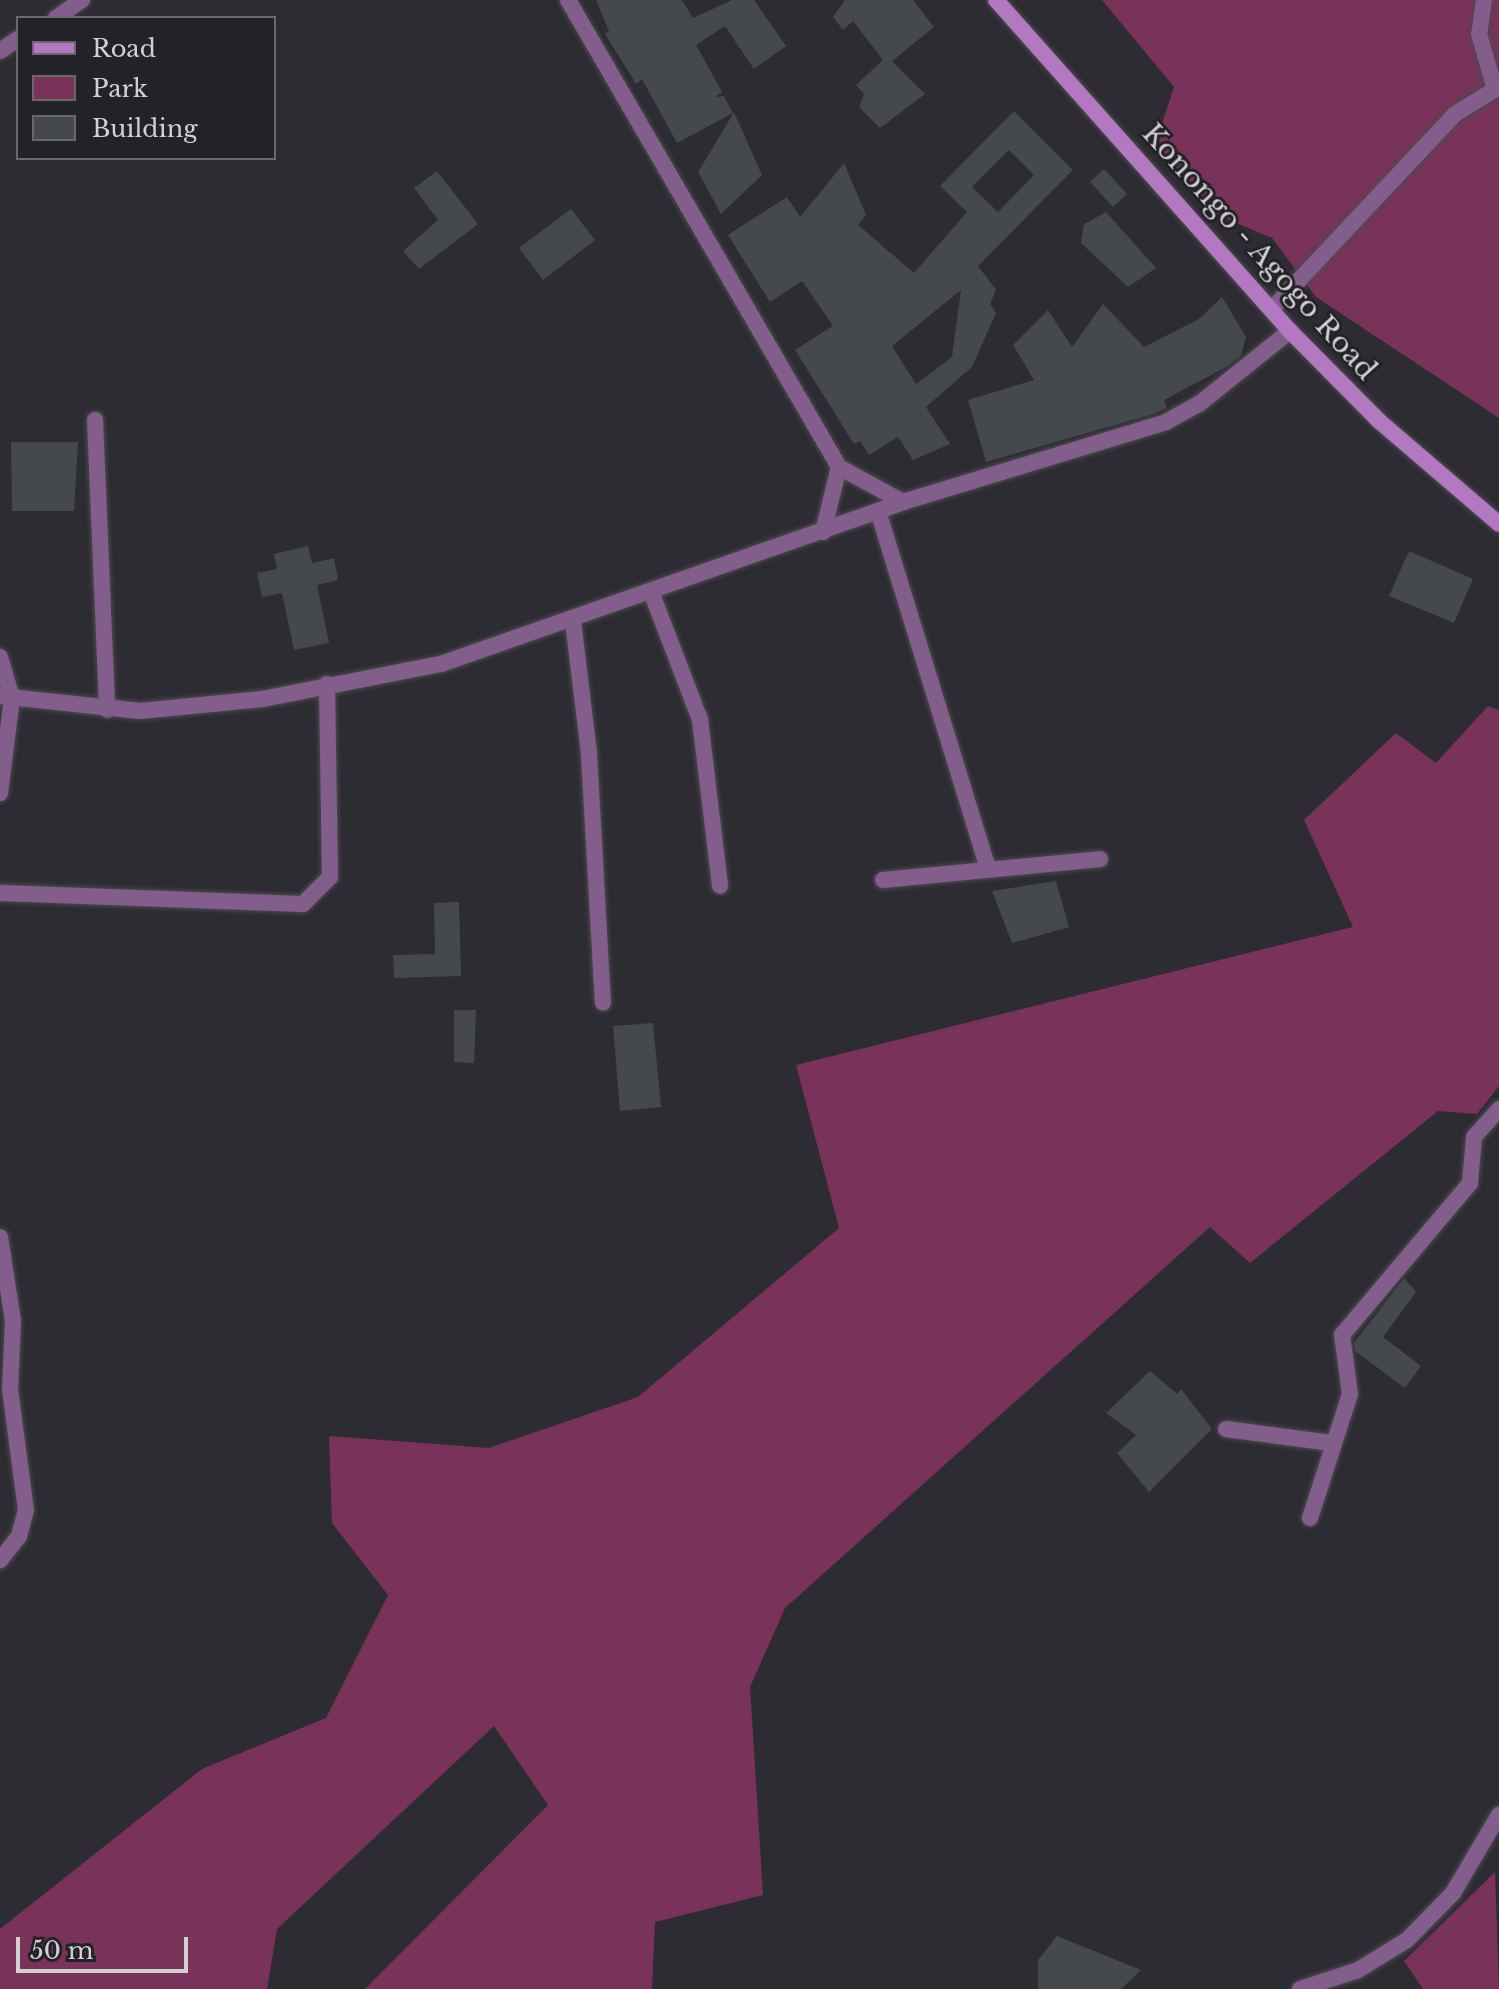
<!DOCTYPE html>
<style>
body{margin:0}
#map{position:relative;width:1499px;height:1989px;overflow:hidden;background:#2d2c32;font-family:"Libre Baskerville",serif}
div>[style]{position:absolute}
.green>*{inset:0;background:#79335a}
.building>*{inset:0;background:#45484d}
.roads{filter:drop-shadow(0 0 2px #4b4a4f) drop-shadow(0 0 2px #4b4a4f)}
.minor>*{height:16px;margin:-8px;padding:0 8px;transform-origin:8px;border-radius:8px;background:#835d8c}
.secondary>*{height:16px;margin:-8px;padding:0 8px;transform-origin:8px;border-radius:8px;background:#b477c1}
span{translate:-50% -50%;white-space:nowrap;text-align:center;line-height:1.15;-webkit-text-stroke:6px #232228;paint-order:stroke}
.street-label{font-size:28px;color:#d1d1d4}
.legend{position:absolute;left:16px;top:16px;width:260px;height:144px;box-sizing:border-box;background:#232228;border:2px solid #69686d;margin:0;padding:10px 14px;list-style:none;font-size:24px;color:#d1d1d4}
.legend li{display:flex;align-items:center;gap:16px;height:40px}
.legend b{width:40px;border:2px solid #69686d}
.scale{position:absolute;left:16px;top:1937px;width:172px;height:36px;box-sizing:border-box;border:4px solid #d1d1d4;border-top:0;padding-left:10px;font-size:24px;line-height:28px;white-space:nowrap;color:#d1d1d4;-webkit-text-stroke:6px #232228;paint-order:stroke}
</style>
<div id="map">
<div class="green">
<i style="clip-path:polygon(1102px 0,1499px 0,1499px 418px,1316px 297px,1272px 238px,1217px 215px,1153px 151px,1174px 87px)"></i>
<i style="clip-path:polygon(1488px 706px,1499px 710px,1499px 1086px,1477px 1114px,1438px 1111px,1250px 1263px,1210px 1227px,785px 1608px,750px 1687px,763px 1895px,655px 1922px,652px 1989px,365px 1989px,548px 1805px,494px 1726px,277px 1929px,267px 1989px,0 1989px,0 1929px,202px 1769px,326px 1718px,388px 1595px,332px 1523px,329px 1436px,489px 1448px,638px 1397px,839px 1228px,796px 1065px,1353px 927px,1304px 820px,1396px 733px,1436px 763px)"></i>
<i style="clip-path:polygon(1495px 1872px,1499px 1989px,1423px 1989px,1404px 1961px)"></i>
</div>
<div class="building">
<i style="clip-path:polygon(596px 0,682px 0,693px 18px,732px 0,754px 0,786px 46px,754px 69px,725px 26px,696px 45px,722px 92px,715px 97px,724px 96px,733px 113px,677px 143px,642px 79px,636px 84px,605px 34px,609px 31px)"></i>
<i style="clip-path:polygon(845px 0,913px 0,934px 27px,892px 61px,925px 94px,880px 128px,859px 107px,864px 94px,856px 85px,883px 60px,853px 21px,843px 30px,833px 17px)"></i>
<i style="clip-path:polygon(evenodd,1014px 111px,1073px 170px,978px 266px,996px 290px,990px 304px,996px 313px,972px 367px,926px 407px,950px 444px,913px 460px,898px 437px,869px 455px,860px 441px,854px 444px,795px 350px,833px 326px,802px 281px,770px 302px,728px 235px,787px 197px,800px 217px,844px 163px,866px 215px,858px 225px,914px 273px,967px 212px,940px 186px,1014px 111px,1009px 150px,1034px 175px,998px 212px,972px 187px,1009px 150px,1014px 111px,961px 290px,952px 357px,916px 384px,892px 346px,961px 290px)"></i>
<i style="clip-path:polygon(734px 112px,762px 175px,721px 214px,698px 172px)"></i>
<i style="clip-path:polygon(1104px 169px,1127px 194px,1113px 207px,1090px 182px)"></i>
<i style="clip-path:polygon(437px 171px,478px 224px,419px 269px,403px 251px,438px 220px,414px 188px)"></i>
<i style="clip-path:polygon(571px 209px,595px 240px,543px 280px,519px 248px)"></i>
<i style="clip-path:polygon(1106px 212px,1156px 268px,1128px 287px,1081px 243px,1084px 224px)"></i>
<i style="clip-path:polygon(1222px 297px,1246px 337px,1241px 356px,1228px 366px,1164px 400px,1167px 408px,1153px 414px,986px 462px,968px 400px,1034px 380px,1013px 345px,1048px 310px,1072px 347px,1103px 304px,1144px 347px,1199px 319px)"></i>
<i style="clip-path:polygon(11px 442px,78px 442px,74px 511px,12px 511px)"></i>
<i style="clip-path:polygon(308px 546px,312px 563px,334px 558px,338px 580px,317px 585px,329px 643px,294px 650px,282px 593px,262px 597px,257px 573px,277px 569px,274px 554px)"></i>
<i style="clip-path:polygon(1409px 551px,1473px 579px,1454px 623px,1389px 596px)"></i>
<i style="clip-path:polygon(1056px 881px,1069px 927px,1012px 943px,992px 891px)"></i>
<i style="clip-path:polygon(459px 902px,461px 976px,394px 978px,393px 955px,435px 954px,434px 903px)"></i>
<i style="clip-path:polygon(454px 1010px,476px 1010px,474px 1063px,454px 1062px)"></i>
<i style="clip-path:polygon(653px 1023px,661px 1107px,620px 1111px,613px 1026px)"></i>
<i style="clip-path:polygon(1404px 1278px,1416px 1292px,1383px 1337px,1421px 1366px,1405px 1388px,1355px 1351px,1354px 1343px)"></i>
<i style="clip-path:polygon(1150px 1371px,1177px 1394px,1181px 1389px,1212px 1429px,1149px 1492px,1117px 1453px,1136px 1435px,1106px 1413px)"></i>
<i style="clip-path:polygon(1057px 1936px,1141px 1970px,1121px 1989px,1038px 1989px,1038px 1960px)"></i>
</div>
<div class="roads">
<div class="minor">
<i style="left:568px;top:0;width:540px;rotate:59.87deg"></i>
<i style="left:839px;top:467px;width:73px;rotate:28.7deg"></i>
<i style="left:1484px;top:0;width:34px;rotate:98deg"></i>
<i style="left:1479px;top:34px;width:57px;rotate:73.8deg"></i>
<i style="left:56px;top:18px;width:32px;rotate:-35deg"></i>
<i style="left:0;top:51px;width:22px;rotate:-34deg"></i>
<i style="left:1272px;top:309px;width:267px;rotate:-46.8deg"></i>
<i style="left:1455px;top:114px;width:52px;rotate:-31.5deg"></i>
<i style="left:95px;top:420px;width:290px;rotate:87.6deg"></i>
<i style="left:878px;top:511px;width:375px;rotate:72.9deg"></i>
<i style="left:823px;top:532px;width:67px;rotate:-76.2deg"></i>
<i style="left:652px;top:594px;width:135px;rotate:69.1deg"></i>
<i style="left:700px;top:720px;width:167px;rotate:83.1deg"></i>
<i style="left:573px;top:621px;width:134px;rotate:83.1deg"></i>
<i style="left:589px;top:754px;width:249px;rotate:86.8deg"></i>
<i style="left:0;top:657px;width:43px;rotate:73.7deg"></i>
<i style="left:12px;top:698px;width:96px;rotate:97.2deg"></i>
<i style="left:0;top:696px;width:141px;rotate:6.1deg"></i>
<i style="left:140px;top:711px;width:123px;rotate:-5.6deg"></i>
<i style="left:262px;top:699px;width:182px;rotate:-11.1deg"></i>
<i style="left:441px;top:664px;width:490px;rotate:-19.3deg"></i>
<i style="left:903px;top:502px;width:275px;rotate:-16.9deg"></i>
<i style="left:1166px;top:422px;width:38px;rotate:-29deg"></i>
<i style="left:1199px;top:404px;width:117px;rotate:-38.7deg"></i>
<i style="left:883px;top:880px;width:218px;rotate:-5.5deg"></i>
<i style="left:0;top:893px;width:303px;rotate:2.1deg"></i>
<i style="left:303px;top:904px;width:38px;rotate:-45deg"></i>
<i style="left:330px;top:877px;width:193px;rotate:-90.9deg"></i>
<i style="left:0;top:1237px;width:85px;rotate:81.2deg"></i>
<i style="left:13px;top:1321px;width:68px;rotate:92.5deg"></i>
<i style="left:10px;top:1389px;width:122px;rotate:82.5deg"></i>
<i style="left:26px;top:1510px;width:27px;rotate:105deg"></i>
<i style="left:19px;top:1536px;width:31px;rotate:128deg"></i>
<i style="left:1226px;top:1429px;width:106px;rotate:7.6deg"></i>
<i style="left:1310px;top:1518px;width:130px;rotate:-72.1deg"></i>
<i style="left:1350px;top:1394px;width:60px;rotate:-97.7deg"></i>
<i style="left:1342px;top:1335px;width:199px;rotate:-49.9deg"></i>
<i style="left:1470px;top:1183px;width:46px;rotate:-85deg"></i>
<i style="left:1474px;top:1137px;width:38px;rotate:-48deg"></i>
<i style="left:1300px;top:1989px;width:61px;rotate:-18.1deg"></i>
<i style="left:1358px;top:1970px;width:57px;rotate:-31.5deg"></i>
<i style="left:1407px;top:1940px;width:66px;rotate:-45.6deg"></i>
<i style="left:1453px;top:1893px;width:91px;rotate:-59.5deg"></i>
</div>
<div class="secondary">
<i style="left:996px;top:0;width:443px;rotate:48.4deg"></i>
<i style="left:1290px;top:331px;width:127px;rotate:45.3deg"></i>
<i style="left:1379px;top:421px;width:158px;rotate:40.6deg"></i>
</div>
</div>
<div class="street-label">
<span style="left:1259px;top:252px;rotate:48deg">Konongo - Agogo Road</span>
</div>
<ul class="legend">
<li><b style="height:10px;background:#b477c1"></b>Road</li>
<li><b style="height:22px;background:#79335a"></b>Park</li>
<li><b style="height:22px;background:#45484d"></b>Building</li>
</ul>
<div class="scale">50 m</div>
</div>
